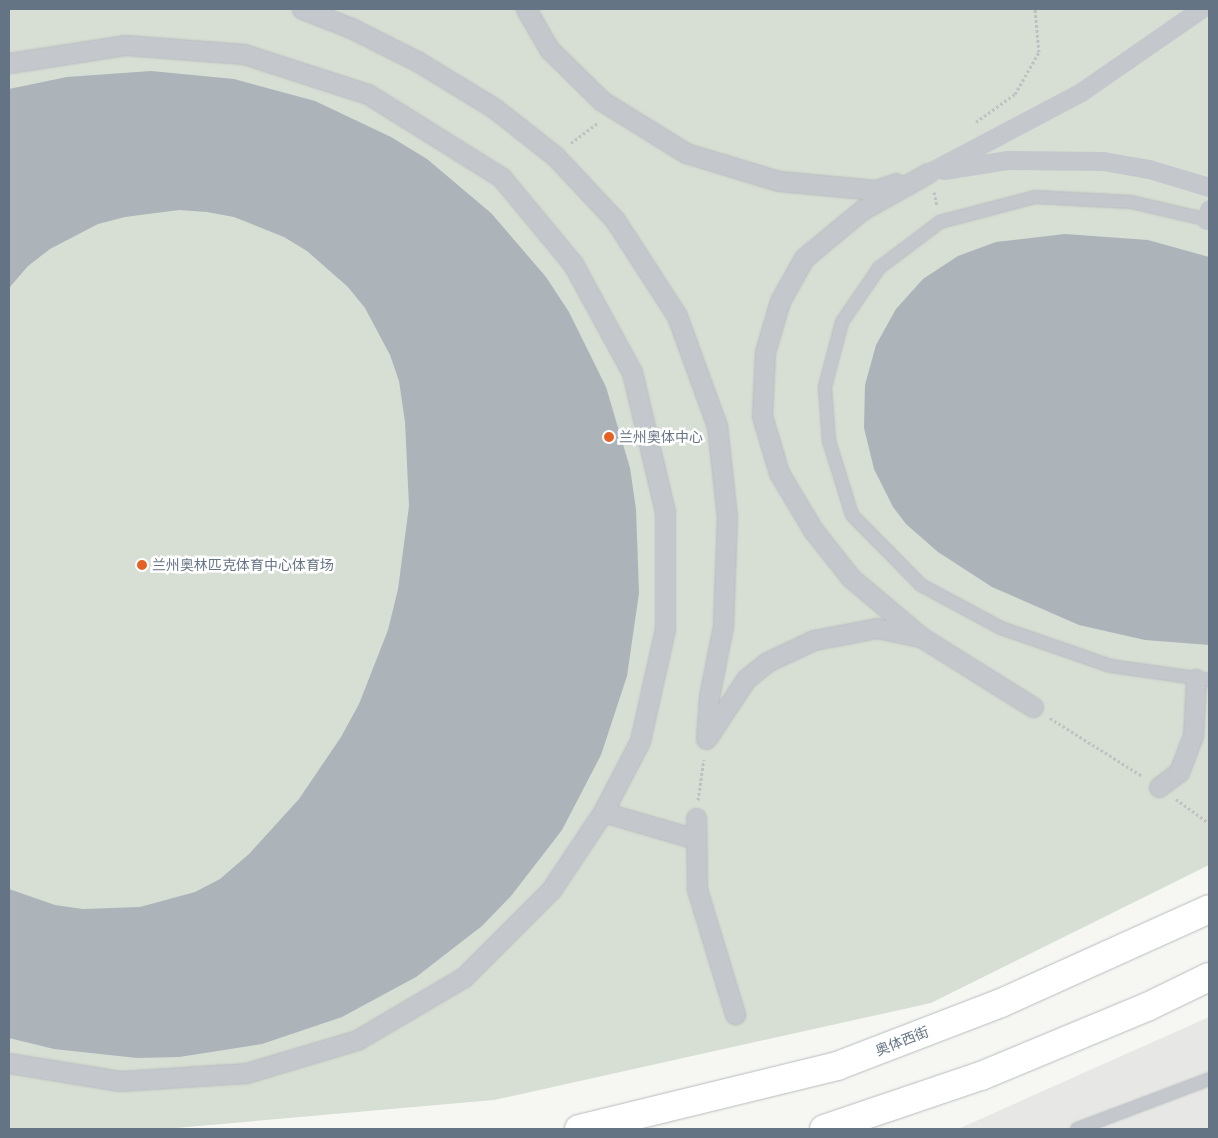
<!DOCTYPE html>
<meta charset="utf-8">
<style>
body{margin:0}
#map{position:relative;width:1218px;height:1138px;overflow:hidden;background:#f6f7f3;font-family:Raleway,"Noto Sans SC",sans-serif}
div>[style]{position:absolute}
.built>*{inset:0;background:#e7e8e6}
.green>*{inset:0;background:#d7ded4}
.building>*{inset:0;background:#acb3b9}
.path>*{height:3px;margin-top:-1.5px;transform-origin:0;background:repeating-linear-gradient(90deg,#bec0c2 0 2.5px,transparent 0 5px)}
.roads{filter:drop-shadow(0 0 1px #b7bbbf) drop-shadow(0 0 1px #b7bbbf)}
.service>*{height:12px;margin:-6px;padding:0 6px;transform-origin:6px;border-radius:6px;background:#c4c7cb}
.pedestrian>*{height:19px;margin:-9.5px;padding:0 9.5px;transform-origin:9.5px;border-radius:9.5px;background:#c4c7cb}
.primary>*{height:28px;margin:-14px;padding:0 14px;transform-origin:14px;border-radius:14px;background:#fff}
.pedestrian-bridge>*{height:19px;margin:-9.5px;padding:0 9.5px;transform-origin:9.5px;border-radius:9.5px;background:#c4c7cb}
.dots>*{width:14px;height:14px;translate:-50% -50%;box-sizing:border-box;border:2px solid #fff;border-radius:50%}
span{translate:-50% -50%;white-space:nowrap;text-align:center;line-height:1.15;-webkit-text-stroke:5px #fff;paint-order:stroke}
.poi-label{font-size:14px;color:#657484}
.left{translate:0 -50%;text-align:left}
.street-label{font-size:14px;color:#657484}
.frame{position:absolute;inset:0;border:10px solid #657484;pointer-events:none}
</style>
<div id="map">
<div class="built">
<i style="clip-path:polygon(1209px 1017px,1209px 1129px,958px 1129px)"></i>
</div>
<div class="green">
<i style="clip-path:polygon(9px 9px,1209px 9px,1209px 865px,931px 1003px,494px 1100px,164px 1129px,9px 1129px)"></i>
</div>
<div class="building">
<i style="clip-path:polygon(151px 71px,234px 79px,315px 101px,391px 137px,427px 159px,491px 213px,546px 277px,569px 312px,606px 387px,630px 468px,636px 509px,639px 593px,627px 676px,601px 755px,562px 830px,511px 896px,482px 926px,416px 977px,342px 1017px,262px 1044px,179px 1057px,137px 1058px,54px 1049px,9px 1038px,9px 889px,55px 905px,83px 909px,140px 907px,195px 892px,220px 879px,249px 854px,299px 799px,341px 737px,359px 704px,388px 630px,398px 589px,409px 506px,405px 422px,399px 381px,390px 355px,365px 308px,348px 287px,307px 251px,284px 237px,234px 217px,207px 212px,179px 210px,125px 217px,98px 224px,50px 249px,28px 266px,9px 288px,9px 89px,67px 77px)"></i>
<i style="clip-path:polygon(1065px 234px,1148px 240px,1209px 257px,1209px 645px,1145px 640px,1079px 625px,992px 587px,938px 552px,906px 524px,893px 507px,874px 469px,864px 428px,865px 385px,876px 345px,896px 309px,923px 279px,958px 256px,996px 242px)"></i>
</div>
<div class="path">
<i style="left:976px;top:122px;width:48px;rotate:-35.7deg"></i>
<i style="left:1015px;top:94px;width:48px;rotate:-60.3deg"></i>
<i style="left:1039px;top:52px;width:43px;rotate:-95.3deg"></i>
<i style="left:571px;top:143px;width:34px;rotate:-37deg"></i>
<i style="left:934px;top:192px;width:14px;rotate:78deg"></i>
<i style="left:1050px;top:718px;width:109px;rotate:32.2deg"></i>
<i style="left:1176px;top:799px;width:41px;rotate:36deg"></i>
<i style="left:698px;top:800px;width:41px;rotate:-81.7deg"></i>
</div>
<div class="roads">
<div class="service">
<i style="left:1209px;top:220px;width:80px;rotate:-167deg"></i>
<i style="left:1131px;top:202px;width:96px;rotate:-177deg"></i>
<i style="left:1035px;top:197px;width:98px;rotate:165.3deg"></i>
<i style="left:940px;top:222px;width:76px;rotate:143deg"></i>
<i style="left:879px;top:268px;width:65px;rotate:124.4deg"></i>
<i style="left:842px;top:322px;width:67px;rotate:104.7deg"></i>
<i style="left:825px;top:387px;width:54px;rotate:85.8deg"></i>
<i style="left:829px;top:441px;width:77px;rotate:72.7deg"></i>
<i style="left:852px;top:515px;width:98px;rotate:45.4deg"></i>
<i style="left:921px;top:585px;width:91px;rotate:28.3deg"></i>
<i style="left:1001px;top:628px;width:116px;rotate:19.1deg"></i>
<i style="left:1111px;top:666px;width:99px;rotate:8.1deg"></i>
<i style="left:1077px;top:1129px;width:141px;rotate:-20.7deg"></i>
</div>
<div class="pedestrian">
<i style="left:302px;top:9px;width:53px;rotate:21.2deg"></i>
<i style="left:351px;top:28px;width:74px;rotate:26.6deg"></i>
<i style="left:417px;top:61px;width:90px;rotate:31.4deg"></i>
<i style="left:494px;top:108px;width:78px;rotate:38.2deg"></i>
<i style="left:555px;top:156px;width:88px;rotate:46.8deg"></i>
<i style="left:615px;top:220px;width:114px;rotate:57.1deg"></i>
<i style="left:677px;top:316px;width:117px;rotate:70deg"></i>
<i style="left:717px;top:426px;width:91px;rotate:83.7deg"></i>
<i style="left:727px;top:516px;width:110px;rotate:92.1deg"></i>
<i style="left:723px;top:626px;width:72px;rotate:101.2deg"></i>
<i style="left:709px;top:697px;width:42px;rotate:94.1deg"></i>
<i style="left:526px;top:9px;width:46px;rotate:60.1deg"></i>
<i style="left:549px;top:49px;width:74px;rotate:44.5deg"></i>
<i style="left:602px;top:101px;width:99px;rotate:31.8deg"></i>
<i style="left:686px;top:153px;width:97px;rotate:16.8deg"></i>
<i style="left:779px;top:181px;width:97px;rotate:5.3deg"></i>
<i style="left:876px;top:190px;width:21px;rotate:-19deg"></i>
<i style="left:9px;top:63px;width:117px;rotate:-8.8deg"></i>
<i style="left:125px;top:45px;width:119px;rotate:4.3deg"></i>
<i style="left:244px;top:54px;width:130px;rotate:17.9deg"></i>
<i style="left:368px;top:94px;width:157px;rotate:32deg"></i>
<i style="left:501px;top:177px;width:113px;rotate:50.4deg"></i>
<i style="left:573px;top:264px;width:123px;rotate:61.4deg"></i>
<i style="left:632px;top:372px;width:144px;rotate:76.7deg"></i>
<i style="left:665px;top:512px;width:117px;rotate:90deg"></i>
<i style="left:665px;top:629px;width:115px;rotate:102.6deg"></i>
<i style="left:640px;top:741px;width:80px;rotate:117.5deg"></i>
<i style="left:603px;top:812px;width:94px;rotate:123.7deg"></i>
<i style="left:551px;top:890px;width:123px;rotate:135deg"></i>
<i style="left:464px;top:977px;width:124px;rotate:149.5deg"></i>
<i style="left:357px;top:1040px;width:116px;rotate:163.4deg"></i>
<i style="left:246px;top:1073px;width:126px;rotate:176.4deg"></i>
<i style="left:120px;top:1081px;width:112px;rotate:-170.8deg"></i>
<i style="left:928px;top:173px;width:76px;rotate:150.7deg"></i>
<i style="left:862px;top:210px;width:75px;rotate:140.4deg"></i>
<i style="left:804px;top:258px;width:49px;rotate:119.2deg"></i>
<i style="left:780px;top:301px;width:53px;rotate:106.4deg"></i>
<i style="left:765px;top:352px;width:64px;rotate:92.7deg"></i>
<i style="left:762px;top:416px;width:59px;rotate:73.4deg"></i>
<i style="left:779px;top:473px;width:66px;rotate:59.2deg"></i>
<i style="left:813px;top:530px;width:61px;rotate:51.6deg"></i>
<i style="left:851px;top:578px;width:92px;rotate:40.1deg"></i>
<i style="left:921px;top:637px;width:132px;rotate:32deg"></i>
<i style="left:707px;top:738px;width:71px;rotate:-56.5deg"></i>
<i style="left:746px;top:679px;width:27px;rotate:-39deg"></i>
<i style="left:767px;top:662px;width:52px;rotate:-25.1deg"></i>
<i style="left:814px;top:640px;width:64px;rotate:-10.8deg"></i>
<i style="left:877px;top:628px;width:44px;rotate:11.8deg"></i>
<i style="left:1159px;top:787px;width:25px;rotate:-37deg"></i>
<i style="left:1179px;top:772px;width:39px;rotate:-69deg"></i>
<i style="left:1193px;top:736px;width:57px;rotate:-87deg"></i>
<i style="left:603px;top:812px;width:97px;rotate:16.2deg"></i>
<i style="left:696px;top:818px;width:71px;rotate:89.2deg"></i>
<i style="left:697px;top:889px;width:131px;rotate:73.1deg"></i>
</div>
<div class="primary">
<i style="left:579px;top:1129px;width:266px;rotate:-13.7deg"></i>
<i style="left:837px;top:1066px;width:176px;rotate:-21deg"></i>
<i style="left:1001px;top:1003px;width:228px;rotate:-24.3deg"></i>
<i style="left:824px;top:1129px;width:166px;rotate:-18.7deg"></i>
<i style="left:981px;top:1076px;width:180px;rotate:-22.6deg"></i>
<i style="left:1147px;top:1007px;width:69px;rotate:-25.8deg"></i>
</div>
</div>
<div class="pedestrian-bridge">
<i style="left:944px;top:170px;width:65px;rotate:-8.9deg"></i>
<i style="left:1008px;top:160px;width:95px;rotate:0.6deg"></i>
<i style="left:1103px;top:161px;width:47px;rotate:9.9deg"></i>
<i style="left:1149px;top:169px;width:63px;rotate:16.7deg"></i>
<i style="left:928px;top:173px;width:173px;rotate:-27.9deg"></i>
<i style="left:1081px;top:92px;width:146px;rotate:-34.7deg"></i>
<i style="left:1206px;top:220px;width:11px;rotate:-75deg"></i>
</div>
<div class="dots">
<i style="left:609px;top:437px;background:#e46025"></i>
<i style="left:142px;top:565px;background:#e46025"></i>
</div>
<div class="poi-label">
<span class="left" style="left:619px;top:437px">兰州奥体中心</span>
<span class="left" style="left:152px;top:565px">兰州奥林匹克体育中心体育场</span>
</div>
<div class="street-label">
<span style="left:902px;top:1041px;rotate:-21deg">奥体西街</span>
</div>
<div class="frame"></div>
</div>
